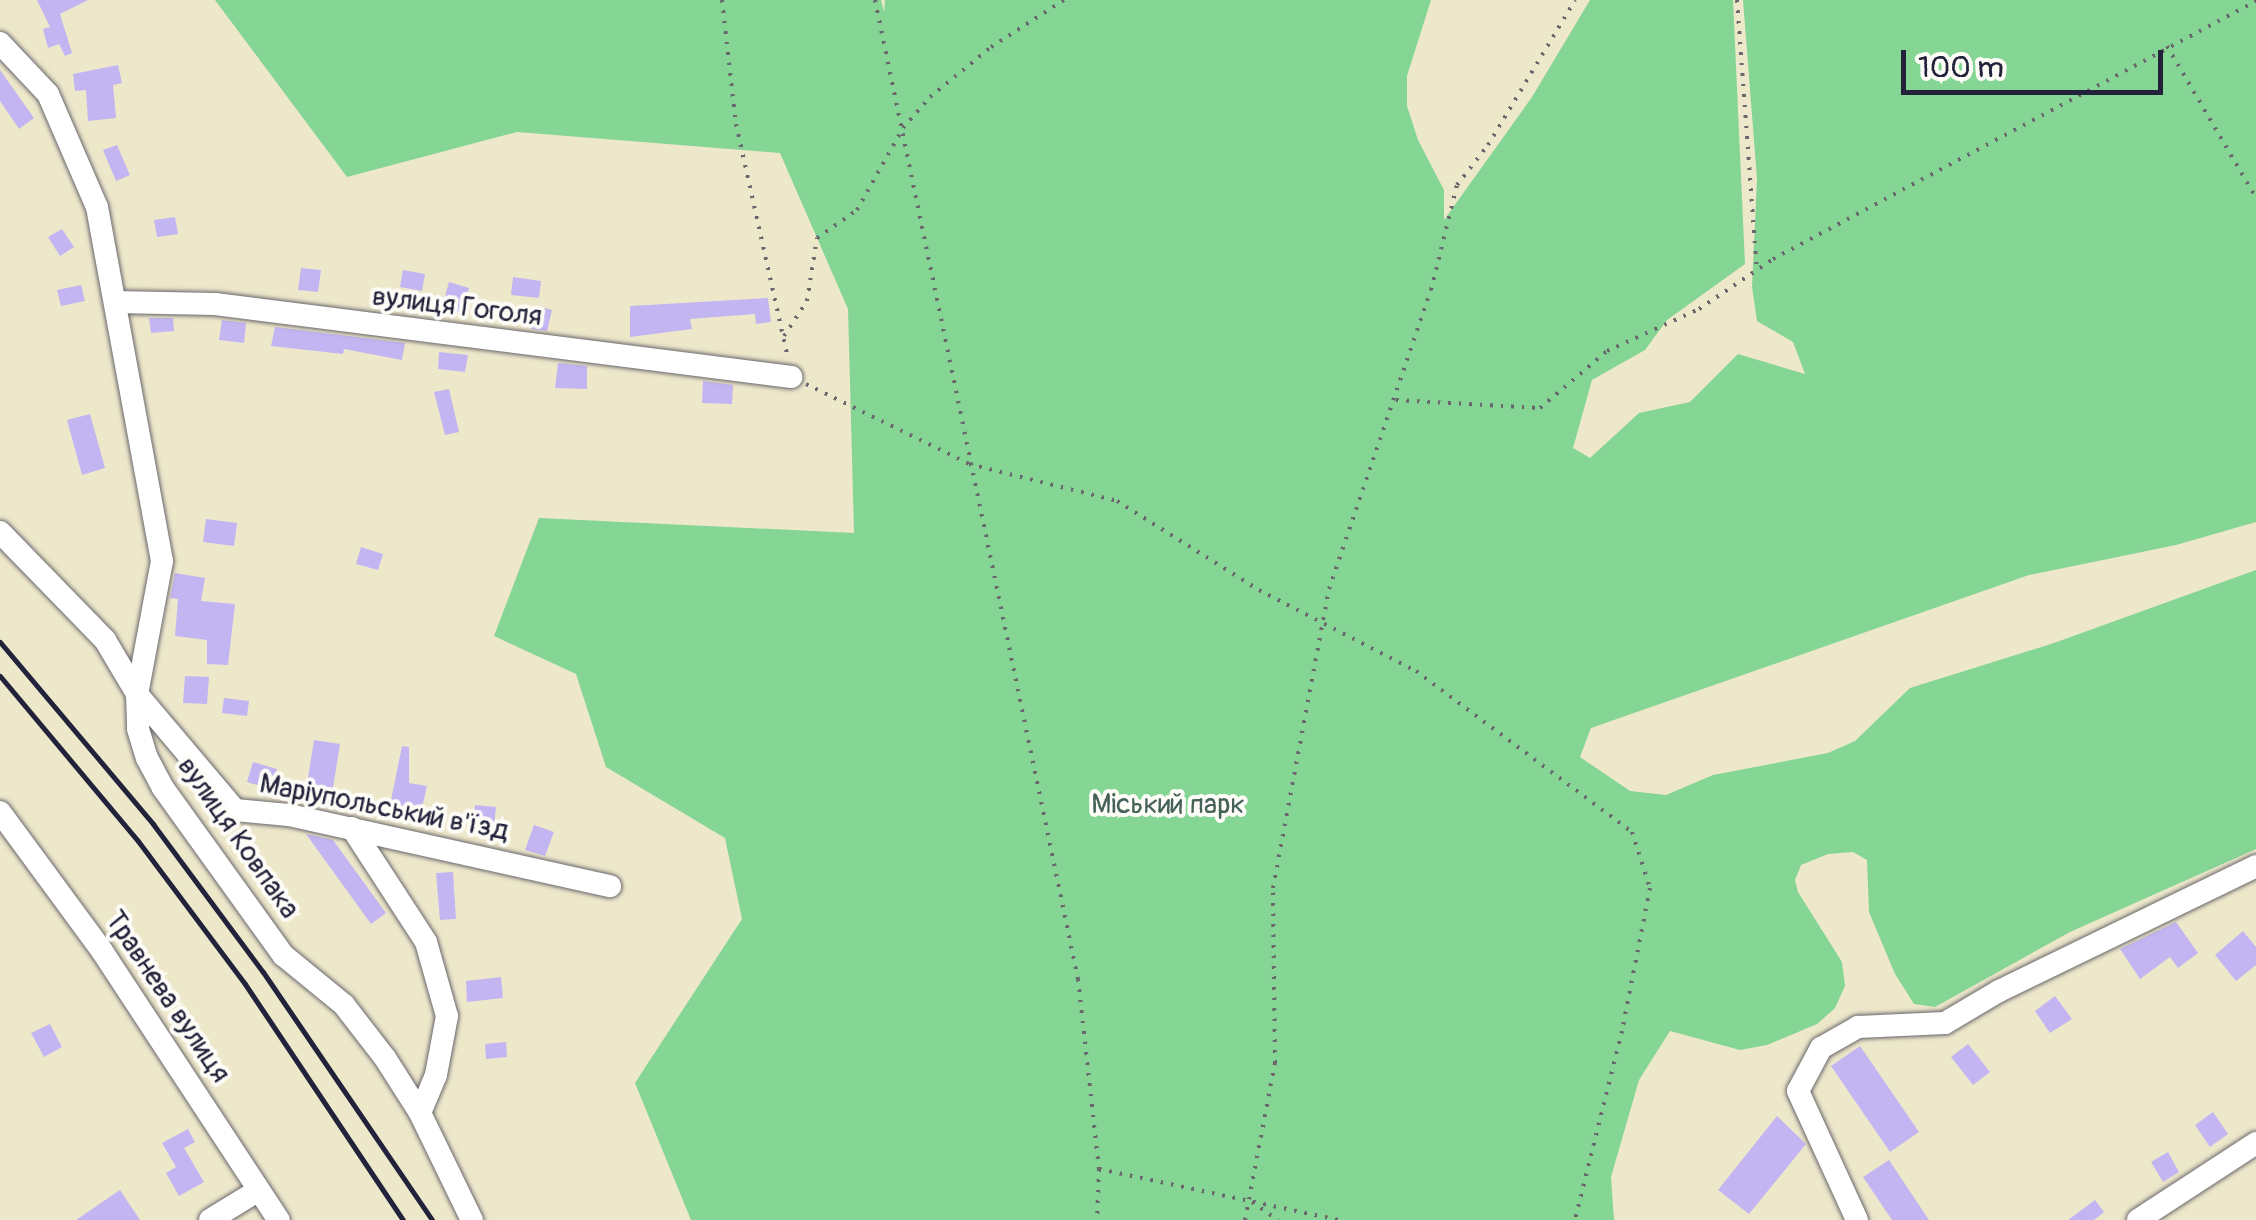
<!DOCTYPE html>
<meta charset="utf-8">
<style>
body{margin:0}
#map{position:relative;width:2256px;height:1220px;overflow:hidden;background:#eee8cb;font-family:Pangolin,sans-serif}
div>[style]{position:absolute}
.green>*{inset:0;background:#85d594}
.building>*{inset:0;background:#c3b5f1}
.path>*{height:4px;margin-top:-2px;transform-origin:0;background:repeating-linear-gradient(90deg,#69676d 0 2.5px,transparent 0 10.5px)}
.roads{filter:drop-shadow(0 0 2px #69676d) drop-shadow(0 0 2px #69676d)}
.minor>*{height:22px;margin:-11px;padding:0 11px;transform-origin:11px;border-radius:11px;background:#fff}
.rail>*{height:5px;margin:-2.5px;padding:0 2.5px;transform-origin:2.5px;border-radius:2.5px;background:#22223b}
span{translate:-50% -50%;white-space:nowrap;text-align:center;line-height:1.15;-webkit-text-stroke:8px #fdfcf7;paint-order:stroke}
.street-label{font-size:28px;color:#22223b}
.park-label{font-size:28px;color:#45615a}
.scale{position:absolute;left:1901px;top:50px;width:262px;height:45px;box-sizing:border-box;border:5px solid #22223b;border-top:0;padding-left:12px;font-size:30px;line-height:35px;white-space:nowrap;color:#22223b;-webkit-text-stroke:8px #fdfcf7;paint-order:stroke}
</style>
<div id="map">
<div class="green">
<i style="clip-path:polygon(215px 0,881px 0,884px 12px,885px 0,1431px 0,1407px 76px,1407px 106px,1418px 140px,1444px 190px,1444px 220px,1532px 97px,1590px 0,1733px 0,1745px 264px,1667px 320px,1645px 350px,1592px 380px,1573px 448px,1590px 458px,1639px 413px,1690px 402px,1738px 354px,1805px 374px,1793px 342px,1757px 321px,1752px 287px,1757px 179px,1743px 0,2256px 0,2256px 522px,2176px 545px,2029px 575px,1591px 728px,1580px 757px,1630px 791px,1666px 795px,1713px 775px,1828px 753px,1855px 741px,1910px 688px,2054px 643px,2256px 570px,2256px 849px,2070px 932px,1935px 1007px,1914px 1004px,1895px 974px,1869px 912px,1867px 860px,1853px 852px,1828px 854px,1801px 865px,1795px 880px,1798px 892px,1842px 962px,1845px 986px,1835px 1008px,1817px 1024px,1767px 1045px,1740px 1050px,1670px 1031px,1639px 1080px,1611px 1177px,1614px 1220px,691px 1220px,635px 1083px,742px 919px,725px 838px,606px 767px,576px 674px,494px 636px,539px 518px,854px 533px,848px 309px,780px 153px,517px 132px,347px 177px)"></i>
</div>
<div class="building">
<i style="clip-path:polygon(37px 0,88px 0,60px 14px,72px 53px,65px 56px,59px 44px,48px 48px,43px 29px,50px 27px)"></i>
<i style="clip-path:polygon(118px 65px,122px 83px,113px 85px,116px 118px,88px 121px,86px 90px,75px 91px,73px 74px)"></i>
<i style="clip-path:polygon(0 70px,34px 118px,19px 129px,0 101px)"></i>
<i style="clip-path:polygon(117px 145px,130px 175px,116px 181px,103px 150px)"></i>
<i style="clip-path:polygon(175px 217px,178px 234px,157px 237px,154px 220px)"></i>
<i style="clip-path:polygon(62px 229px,74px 247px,60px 256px,48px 237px)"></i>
<i style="clip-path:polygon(301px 268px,321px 270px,318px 292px,298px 290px)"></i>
<i style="clip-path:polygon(403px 270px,425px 274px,422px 291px,400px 287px)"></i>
<i style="clip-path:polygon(513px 277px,541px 281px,539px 298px,511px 295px)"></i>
<i style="clip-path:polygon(449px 282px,469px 288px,461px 313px,442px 307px)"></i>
<i style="clip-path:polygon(81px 285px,85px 301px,61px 306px,57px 290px)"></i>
<i style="clip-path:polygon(768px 298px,771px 322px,756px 324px,755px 314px,690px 319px,692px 329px,630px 337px,630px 306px)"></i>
<i style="clip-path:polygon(537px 306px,552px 310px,547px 331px,531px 329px)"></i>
<i style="clip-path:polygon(149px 318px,173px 318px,174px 331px,151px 333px)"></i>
<i style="clip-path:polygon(222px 320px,246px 323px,244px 343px,219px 340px)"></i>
<i style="clip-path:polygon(275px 327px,405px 343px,402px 360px,344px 349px,343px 354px,271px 346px)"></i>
<i style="clip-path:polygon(439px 352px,468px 355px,465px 372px,438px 369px)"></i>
<i style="clip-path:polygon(558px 363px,587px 366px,587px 389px,555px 388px)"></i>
<i style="clip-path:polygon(703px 381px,733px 385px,732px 404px,702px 403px)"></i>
<i style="clip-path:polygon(449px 389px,459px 432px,445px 435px,434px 392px)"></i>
<i style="clip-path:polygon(90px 414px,105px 468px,82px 475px,67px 420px)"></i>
<i style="clip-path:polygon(206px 519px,237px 523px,234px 546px,203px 542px)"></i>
<i style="clip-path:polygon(361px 547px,383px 554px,378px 570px,356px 564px)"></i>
<i style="clip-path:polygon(175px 573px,205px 578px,201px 601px,235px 604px,228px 665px,207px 664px,207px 640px,175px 636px,178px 599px,170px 598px)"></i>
<i style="clip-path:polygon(185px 676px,209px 677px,207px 704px,183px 703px)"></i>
<i style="clip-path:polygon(224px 698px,249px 701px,247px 716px,222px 713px)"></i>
<i style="clip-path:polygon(314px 740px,340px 744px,333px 788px,307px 784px)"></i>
<i style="clip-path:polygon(402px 746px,409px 747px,409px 783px,427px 786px,420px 817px,389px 810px)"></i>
<i style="clip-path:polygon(253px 762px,277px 769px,271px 789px,247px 782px)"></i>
<i style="clip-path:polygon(475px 805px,496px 807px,494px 827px,473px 825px)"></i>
<i style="clip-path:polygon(534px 825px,554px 832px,545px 856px,525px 850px)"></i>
<i style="clip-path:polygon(306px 834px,333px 840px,386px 913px,371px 924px)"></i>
<i style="clip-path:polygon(453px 872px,456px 919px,440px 920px,436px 873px)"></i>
<i style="clip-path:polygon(2176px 922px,2198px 953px,2178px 968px,2170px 957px,2140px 979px,2120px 949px)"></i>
<i style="clip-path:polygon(2243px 931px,2256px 947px,2256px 965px,2236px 981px,2215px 955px)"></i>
<i style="clip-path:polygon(501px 977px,503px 998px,467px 1002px,466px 981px)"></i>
<i style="clip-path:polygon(2055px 996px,2072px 1019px,2050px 1033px,2035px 1011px)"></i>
<i style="clip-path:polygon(50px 1024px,62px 1047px,44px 1057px,31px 1033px)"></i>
<i style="clip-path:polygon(506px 1042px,507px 1057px,486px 1059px,485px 1044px)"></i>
<i style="clip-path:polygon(1968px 1044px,1990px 1072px,1973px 1085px,1951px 1057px)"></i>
<i style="clip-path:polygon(1860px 1046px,1919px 1132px,1890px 1152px,1831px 1066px)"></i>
<i style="clip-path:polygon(2213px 1112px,2228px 1134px,2210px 1147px,2195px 1125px)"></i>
<i style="clip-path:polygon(1777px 1116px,1806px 1144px,1749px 1214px,1718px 1190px)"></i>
<i style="clip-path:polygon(188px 1129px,195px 1142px,184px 1148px,204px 1182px,179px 1196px,166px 1173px,176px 1167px,162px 1143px)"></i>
<i style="clip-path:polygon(2168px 1152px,2179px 1172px,2163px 1182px,2151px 1162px)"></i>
<i style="clip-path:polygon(1889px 1160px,1929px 1220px,1892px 1220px,1863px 1177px)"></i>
<i style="clip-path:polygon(120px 1190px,140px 1220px,76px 1220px)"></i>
<i style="clip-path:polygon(2095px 1200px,2104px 1212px,2094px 1220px,2068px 1220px)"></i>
</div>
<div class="path">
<i style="left:722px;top:0;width:125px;rotate:83.6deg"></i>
<i style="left:736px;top:124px;width:241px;rotate:77.5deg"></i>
<i style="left:875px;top:0;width:1000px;rotate:78.29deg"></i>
<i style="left:1078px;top:979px;width:191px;rotate:83.7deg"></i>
<i style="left:1099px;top:1169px;width:51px;rotate:92.2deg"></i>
<i style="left:1737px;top:0;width:271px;rotate:85.8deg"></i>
<i style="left:2167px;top:46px;width:176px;rotate:59.6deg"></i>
<i style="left:784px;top:336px;width:42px;rotate:-56.7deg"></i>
<i style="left:807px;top:301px;width:64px;rotate:-81deg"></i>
<i style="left:817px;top:238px;width:49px;rotate:-35deg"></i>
<i style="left:857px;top:210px;width:94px;rotate:-60.7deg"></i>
<i style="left:903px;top:128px;width:41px;rotate:-48.9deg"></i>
<i style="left:930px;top:97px;width:79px;rotate:-39.3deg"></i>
<i style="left:991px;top:47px;width:87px;rotate:-32.8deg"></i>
<i style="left:806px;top:384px;width:182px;rotate:26.1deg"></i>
<i style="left:969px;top:464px;width:153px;rotate:14deg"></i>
<i style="left:1117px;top:501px;width:168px;rotate:32.1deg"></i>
<i style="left:1259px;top:590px;width:177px;rotate:27.3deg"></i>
<i style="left:1416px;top:671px;width:269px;rotate:36.7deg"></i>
<i style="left:1632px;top:832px;width:59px;rotate:72.2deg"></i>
<i style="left:1650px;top:888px;width:146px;rotate:101.1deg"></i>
<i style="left:1622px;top:1031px;width:195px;rotate:104deg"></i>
<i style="left:1396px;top:400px;width:144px;rotate:3.2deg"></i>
<i style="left:1540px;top:408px;width:88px;rotate:-40.4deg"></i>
<i style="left:1607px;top:351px;width:101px;rotate:-24.5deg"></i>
<i style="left:1699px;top:309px;width:89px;rotate:-34deg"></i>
<i style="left:1773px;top:259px;width:548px;rotate:-28.11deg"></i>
<i style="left:1099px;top:1169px;width:245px;rotate:12deg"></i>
<i style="left:1252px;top:1202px;width:32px;rotate:35deg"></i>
<i style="left:1245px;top:1220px;width:160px;rotate:-79.2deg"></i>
<i style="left:1275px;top:1063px;width:175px;rotate:-90.7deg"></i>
<i style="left:1273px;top:888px;width:304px;rotate:-79.4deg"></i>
<i style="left:1329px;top:589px;width:316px;rotate:-71.2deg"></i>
<i style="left:1431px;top:290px;width:108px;rotate:-76.1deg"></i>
<i style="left:1457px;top:185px;width:51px;rotate:-52.2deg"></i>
<i style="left:1488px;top:145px;width:169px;rotate:-59deg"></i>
</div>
<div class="roads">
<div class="minor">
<i style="left:0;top:43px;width:70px;rotate:46.7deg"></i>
<i style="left:48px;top:94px;width:123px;rotate:66.6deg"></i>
<i style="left:97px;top:207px;width:360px;rotate:79.6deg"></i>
<i style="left:162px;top:561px;width:135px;rotate:100.6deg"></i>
<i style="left:137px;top:694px;width:35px;rotate:88deg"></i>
<i style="left:138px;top:729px;width:30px;rotate:73deg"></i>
<i style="left:147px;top:758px;width:34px;rotate:62deg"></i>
<i style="left:163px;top:788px;width:206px;rotate:54.3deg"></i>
<i style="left:283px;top:955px;width:79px;rotate:39.3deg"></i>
<i style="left:344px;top:1005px;width:67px;rotate:52.3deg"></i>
<i style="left:385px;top:1058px;width:65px;rotate:57.5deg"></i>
<i style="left:420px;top:1113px;width:119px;rotate:64.1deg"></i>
<i style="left:115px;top:302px;width:100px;rotate:1.1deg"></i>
<i style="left:215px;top:304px;width:581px;rotate:7.22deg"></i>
<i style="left:0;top:532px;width:151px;rotate:45.8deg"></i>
<i style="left:105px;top:640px;width:63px;rotate:59.3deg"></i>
<i style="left:137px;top:694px;width:152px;rotate:49.8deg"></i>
<i style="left:235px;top:810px;width:54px;rotate:5.3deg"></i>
<i style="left:289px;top:815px;width:329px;rotate:12.5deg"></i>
<i style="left:0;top:812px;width:172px;rotate:53.7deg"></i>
<i style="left:102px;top:951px;width:322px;rotate:56.7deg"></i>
<i style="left:352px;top:828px;width:136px;rotate:57deg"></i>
<i style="left:426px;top:942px;width:77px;rotate:74.2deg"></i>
<i style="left:447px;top:1016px;width:60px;rotate:100.6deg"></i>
<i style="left:436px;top:1075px;width:41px;rotate:112.8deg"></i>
<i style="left:210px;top:1220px;width:57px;rotate:-31.5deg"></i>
<i style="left:1857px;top:1220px;width:142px;rotate:-114.6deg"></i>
<i style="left:1798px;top:1091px;width:49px;rotate:-61.9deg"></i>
<i style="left:1821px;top:1048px;width:43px;rotate:-29.6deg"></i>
<i style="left:1858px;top:1027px;width:87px;rotate:-2.6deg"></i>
<i style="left:1945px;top:1023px;width:63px;rotate:-30.7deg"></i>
<i style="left:1999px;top:991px;width:286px;rotate:-25.9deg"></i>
<i style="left:2138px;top:1220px;width:141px;rotate:-33.1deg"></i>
</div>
</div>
<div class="rail">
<i style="left:0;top:642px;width:238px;rotate:49.9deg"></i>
<i style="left:153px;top:824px;width:184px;rotate:53.4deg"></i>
<i style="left:263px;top:972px;width:300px;rotate:55.7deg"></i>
<i style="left:0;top:676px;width:215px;rotate:50.1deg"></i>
<i style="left:138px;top:841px;width:179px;rotate:53.2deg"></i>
<i style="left:245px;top:984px;width:284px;rotate:56.2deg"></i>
</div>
<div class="street-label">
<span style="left:457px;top:307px;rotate:7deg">вулиця Гоголя</span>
<span style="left:384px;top:808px;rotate:11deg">Маріупольський в'їзд</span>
<span style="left:238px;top:838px;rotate:55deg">вулиця Ковпака</span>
<span style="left:167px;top:997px;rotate:56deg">Травнева вулиця</span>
</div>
<div class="park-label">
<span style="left:1168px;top:805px">Міський парк</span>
</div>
<div class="scale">100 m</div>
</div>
